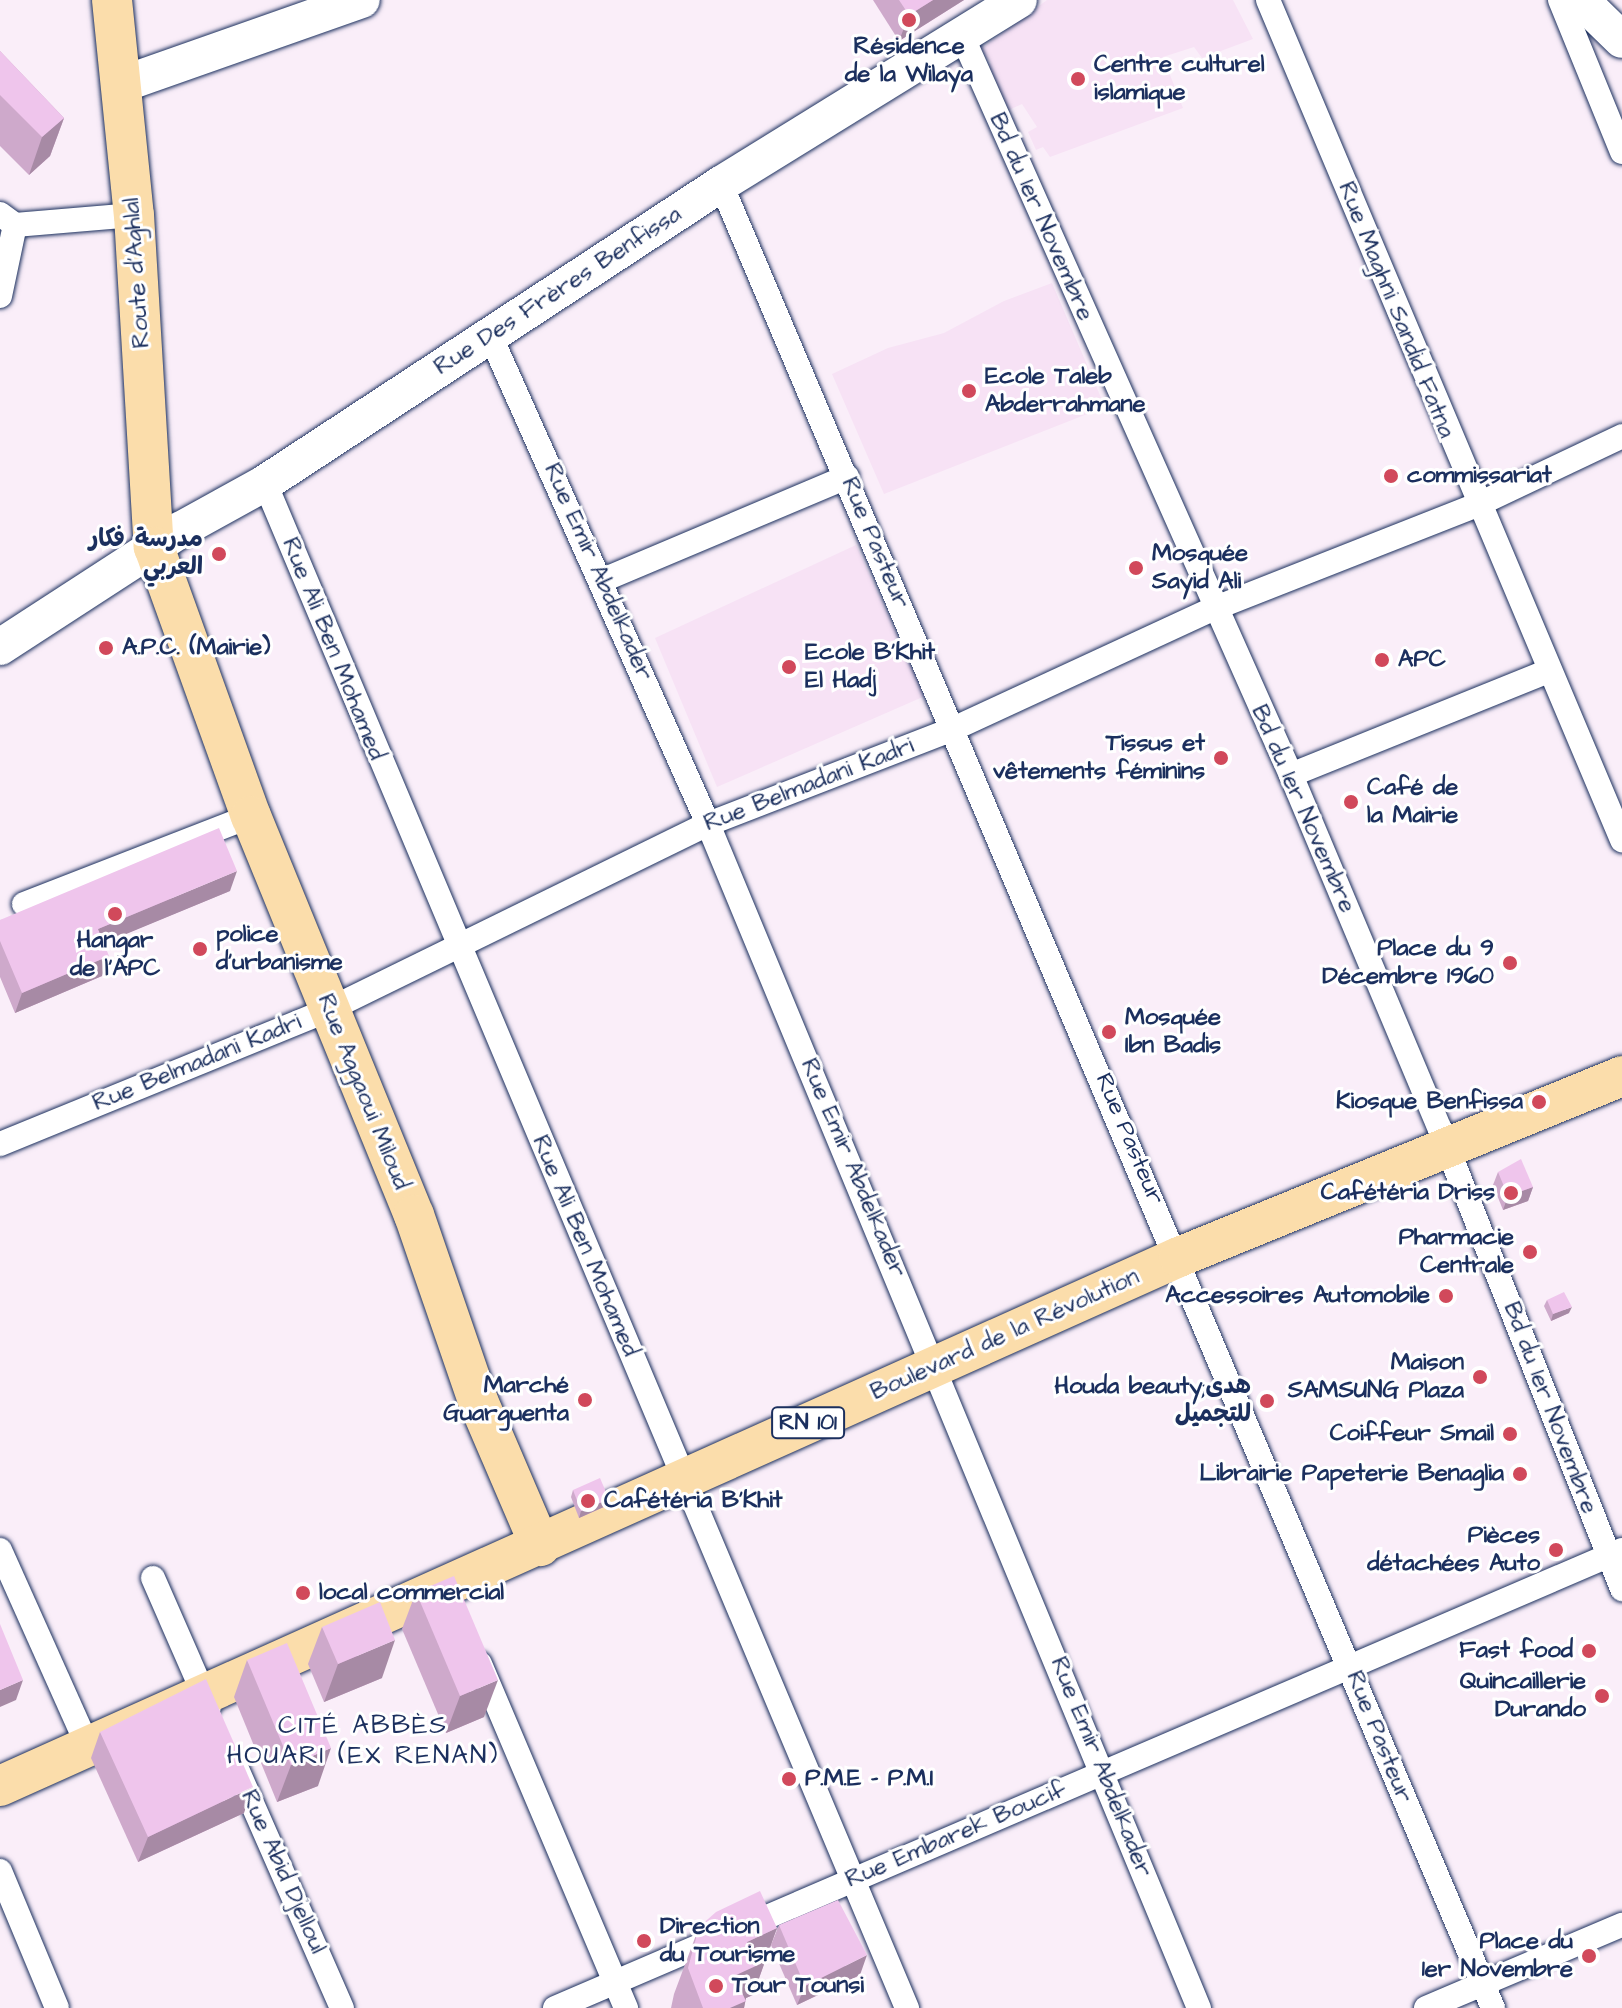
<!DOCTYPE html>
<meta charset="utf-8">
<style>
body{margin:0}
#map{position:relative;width:1622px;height:2008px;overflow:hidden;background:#faeef9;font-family:"Architects Daughter","Playpen Sans Arabic",sans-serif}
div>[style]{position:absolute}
.built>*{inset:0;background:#f7e2f5}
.roads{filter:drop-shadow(0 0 2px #1b2f5e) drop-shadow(0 0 2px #1b2f5e)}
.minor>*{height:24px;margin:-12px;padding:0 12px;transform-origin:12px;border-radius:12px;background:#fff}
.secondary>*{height:36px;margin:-18px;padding:0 18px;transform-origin:18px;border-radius:18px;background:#fff}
.primary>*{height:40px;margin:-20px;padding:0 20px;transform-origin:20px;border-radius:20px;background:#fbddab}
.wall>*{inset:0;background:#cea9cb}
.shaded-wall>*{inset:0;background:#a78aa5}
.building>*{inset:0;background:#efc5ec}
.dots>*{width:22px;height:22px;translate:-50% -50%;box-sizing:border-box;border:4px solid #fff;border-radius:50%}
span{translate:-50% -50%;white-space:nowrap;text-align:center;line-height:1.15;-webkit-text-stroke:6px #fff;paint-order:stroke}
.shield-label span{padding:2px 6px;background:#fff;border:2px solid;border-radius:6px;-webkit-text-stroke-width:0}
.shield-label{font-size:22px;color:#1b2f5e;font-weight:700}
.poi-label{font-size:24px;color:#1b2f5e;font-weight:700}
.left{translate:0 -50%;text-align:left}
.right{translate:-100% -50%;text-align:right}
.street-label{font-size:24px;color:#1b2f5e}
.neighbourhood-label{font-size:26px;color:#1b2f5e;letter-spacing:2px}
</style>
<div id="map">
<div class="built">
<i style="clip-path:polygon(1047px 0,1233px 0,1253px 39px,1202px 58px,1194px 47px,1163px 57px,1183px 108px,1050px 157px,1043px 147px,1036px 150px,1028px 132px,1037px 127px,1022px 104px,1009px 110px,980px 69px,991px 63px,981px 49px)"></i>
<i style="clip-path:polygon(1052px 283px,1105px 407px,884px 494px,832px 374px,888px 348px,944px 333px,1004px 301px)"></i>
<i style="clip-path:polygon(856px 545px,925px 696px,717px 787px,655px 638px)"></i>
</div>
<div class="roads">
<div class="minor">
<i style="left:1268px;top:0;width:912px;rotate:67.15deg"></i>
<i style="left:1560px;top:0;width:164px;rotate:67.8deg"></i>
<i style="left:963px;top:38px;width:807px;rotate:66.01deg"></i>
<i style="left:1291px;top:775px;width:384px;rotate:67.2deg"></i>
<i style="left:1440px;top:1129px;width:495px;rotate:68.4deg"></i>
<i style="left:721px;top:184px;width:1981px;rotate:67.06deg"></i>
<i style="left:0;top:214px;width:19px;rotate:36deg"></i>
<i style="left:15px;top:225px;width:119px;rotate:-4.8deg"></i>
<i style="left:0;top:296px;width:73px;rotate:-78.1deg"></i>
<i style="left:490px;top:335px;width:535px;rotate:65.97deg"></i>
<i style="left:708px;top:824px;width:1282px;rotate:67.48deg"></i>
<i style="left:265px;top:483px;width:1655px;rotate:67.17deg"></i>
<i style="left:603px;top:580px;width:265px;rotate:-22.9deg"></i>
<i style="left:1291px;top:775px;width:278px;rotate:-22deg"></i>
<i style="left:24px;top:904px;width:243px;rotate:-21.2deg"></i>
<i style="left:0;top:1144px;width:354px;rotate:-22.2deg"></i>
<i style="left:328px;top:1010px;width:423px;rotate:-26.1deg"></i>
<i style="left:708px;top:824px;width:265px;rotate:-21.2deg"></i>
<i style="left:955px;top:728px;width:284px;rotate:-24.8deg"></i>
<i style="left:1213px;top:609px;width:284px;rotate:-21.5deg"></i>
<i style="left:1477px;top:505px;width:161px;rotate:-25.4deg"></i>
<i style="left:0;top:1550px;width:218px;rotate:65.9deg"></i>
<i style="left:153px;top:1578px;width:140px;rotate:66.4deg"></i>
<i style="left:480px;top:1664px;width:374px;rotate:67deg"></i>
<i style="left:237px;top:1769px;width:261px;rotate:66.3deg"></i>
<i style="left:0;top:1871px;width:148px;rotate:67.4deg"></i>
<i style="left:555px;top:2008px;width:1161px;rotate:-23.23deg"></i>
<i style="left:1426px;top:2008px;width:213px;rotate:-23deg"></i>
</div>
<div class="secondary">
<i style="left:1581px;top:0;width:57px;rotate:44.3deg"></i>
<i style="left:123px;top:84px;width:253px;rotate:-19.4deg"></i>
<i style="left:0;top:647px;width:215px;rotate:-33deg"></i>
<i style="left:180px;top:530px;width:97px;rotate:-28.9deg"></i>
<i style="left:265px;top:483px;width:545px;rotate:-33.25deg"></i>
<i style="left:721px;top:184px;width:350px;rotate:-31.7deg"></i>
</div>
<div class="primary">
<i style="left:112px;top:0;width:216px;rotate:84.2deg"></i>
<i style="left:134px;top:215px;width:333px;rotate:86.6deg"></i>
<i style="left:154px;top:547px;width:286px;rotate:70.2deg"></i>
<i style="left:251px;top:816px;width:431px;rotate:67.8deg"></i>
<i style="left:414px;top:1215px;width:197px;rotate:71deg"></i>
<i style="left:478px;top:1401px;width:158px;rotate:66.8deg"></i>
<i style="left:0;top:1786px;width:1292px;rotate:-24.17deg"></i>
<i style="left:1179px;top:1257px;width:479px;rotate:-22.2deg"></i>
</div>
</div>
<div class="wall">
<i style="clip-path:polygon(873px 0,964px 0,899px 41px)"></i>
<i style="clip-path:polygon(0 51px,64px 118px,50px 156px,29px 175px,0 146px)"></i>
<i style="clip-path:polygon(230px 891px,103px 943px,102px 976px,15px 1013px,0 977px,0 920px)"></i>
<i style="clip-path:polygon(1498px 1172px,1533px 1187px,1528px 1201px,1503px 1210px,1493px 1185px)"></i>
<i style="clip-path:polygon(1547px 1300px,1569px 1313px,1551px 1321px,1544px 1306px)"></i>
<i style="clip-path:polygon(573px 1490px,609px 1499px,606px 1506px,579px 1518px,571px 1497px)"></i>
<i style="clip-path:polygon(416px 1592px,484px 1717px,446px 1733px,402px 1629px)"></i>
<i style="clip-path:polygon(322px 1627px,382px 1678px,324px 1702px,308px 1664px)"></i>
<i style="clip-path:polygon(247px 1660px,318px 1786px,277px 1802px,234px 1697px)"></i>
<i style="clip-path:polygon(100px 1732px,244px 1813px,138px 1862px,91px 1758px)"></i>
<i style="clip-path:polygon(779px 1925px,860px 1975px,797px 2005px,771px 1945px)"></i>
<i style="clip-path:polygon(699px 1927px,777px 1928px,753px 1995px,746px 1998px,744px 2008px,671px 2008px,674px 1994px)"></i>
</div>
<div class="shaded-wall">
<i style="clip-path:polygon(933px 0,964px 0,899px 41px,909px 15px)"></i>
<i style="clip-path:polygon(64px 118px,50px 156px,29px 175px,42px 137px)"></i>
<i style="clip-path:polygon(237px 871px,230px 891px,90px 949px,98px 929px)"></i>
<i style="clip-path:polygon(109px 956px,102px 976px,15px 1013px,22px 993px)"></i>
<i style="clip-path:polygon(1533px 1187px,1528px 1201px,1503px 1210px,1508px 1196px)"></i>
<i style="clip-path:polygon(1572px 1307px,1569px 1313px,1551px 1321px,1553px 1314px)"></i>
<i style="clip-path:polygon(609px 1499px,606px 1506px,579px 1518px,581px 1511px)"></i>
<i style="clip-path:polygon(395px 1640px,382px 1678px,324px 1702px,338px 1664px)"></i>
<i style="clip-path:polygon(23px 1680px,16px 1700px,0 1707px,0 1690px)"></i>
<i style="clip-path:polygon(498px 1680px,484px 1717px,446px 1733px,460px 1696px)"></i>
<i style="clip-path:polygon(331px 1748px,318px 1786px,277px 1802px,291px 1765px)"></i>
<i style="clip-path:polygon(253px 1787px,244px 1813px,138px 1862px,148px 1837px)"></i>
<i style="clip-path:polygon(777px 1928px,753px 1995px,746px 1998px,744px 2008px,723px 2008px,747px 1942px)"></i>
<i style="clip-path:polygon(867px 1955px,860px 1975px,797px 2005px,805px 1986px)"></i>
</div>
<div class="building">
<i style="clip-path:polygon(899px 0,933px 0,909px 15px)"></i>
<i style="clip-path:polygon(0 51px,64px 118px,42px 137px,0 95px)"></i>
<i style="clip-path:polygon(219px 828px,237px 871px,98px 929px,109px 956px,22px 993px,0 941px,0 920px)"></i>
<i style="clip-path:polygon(1521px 1159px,1533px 1187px,1508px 1196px,1498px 1172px)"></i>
<i style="clip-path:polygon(1564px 1292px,1572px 1307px,1553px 1314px,1547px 1300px)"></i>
<i style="clip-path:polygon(600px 1478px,609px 1499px,581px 1511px,573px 1490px)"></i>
<i style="clip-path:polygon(454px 1576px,498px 1680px,460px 1696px,416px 1592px)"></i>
<i style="clip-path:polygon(380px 1602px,395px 1640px,338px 1664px,322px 1627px)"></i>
<i style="clip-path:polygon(0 1624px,23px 1680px,0 1690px)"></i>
<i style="clip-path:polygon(287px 1643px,331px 1748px,291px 1765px,247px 1660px)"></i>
<i style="clip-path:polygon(206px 1679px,253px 1787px,148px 1837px,100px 1732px)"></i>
<i style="clip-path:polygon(760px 1891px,777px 1928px,747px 1942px,758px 1965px,734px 1976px,746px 2001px,730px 2008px,703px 2008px,688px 1968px,699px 1927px,716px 1912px)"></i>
<i style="clip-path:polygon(838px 1900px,867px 1955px,805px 1986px,779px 1925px)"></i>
</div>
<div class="dots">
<i style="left:909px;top:20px;background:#d1495b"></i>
<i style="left:1078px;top:79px;background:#d1495b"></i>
<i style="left:969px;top:391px;background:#d1495b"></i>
<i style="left:1391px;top:476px;background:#d1495b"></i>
<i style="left:219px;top:554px;background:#d1495b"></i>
<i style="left:1136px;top:568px;background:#d1495b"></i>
<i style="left:106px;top:648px;background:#d1495b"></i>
<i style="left:1382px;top:660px;background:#d1495b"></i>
<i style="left:789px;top:667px;background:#d1495b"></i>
<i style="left:1221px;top:758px;background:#d1495b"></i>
<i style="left:1351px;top:802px;background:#d1495b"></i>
<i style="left:115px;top:914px;background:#d1495b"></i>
<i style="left:200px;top:949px;background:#d1495b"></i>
<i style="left:1510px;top:963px;background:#d1495b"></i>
<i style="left:1109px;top:1032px;background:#d1495b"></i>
<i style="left:1539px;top:1102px;background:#d1495b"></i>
<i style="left:1511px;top:1193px;background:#d1495b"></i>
<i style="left:1530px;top:1252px;background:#d1495b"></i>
<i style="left:1446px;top:1296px;background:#d1495b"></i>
<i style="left:1480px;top:1377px;background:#d1495b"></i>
<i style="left:585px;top:1400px;background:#d1495b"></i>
<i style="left:1267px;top:1401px;background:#d1495b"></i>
<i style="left:1510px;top:1434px;background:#d1495b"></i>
<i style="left:1520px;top:1474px;background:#d1495b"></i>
<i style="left:588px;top:1501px;background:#d1495b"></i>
<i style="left:1556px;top:1550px;background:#d1495b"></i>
<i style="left:303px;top:1593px;background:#d1495b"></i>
<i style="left:1589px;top:1651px;background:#d1495b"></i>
<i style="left:1602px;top:1696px;background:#d1495b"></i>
<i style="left:789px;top:1779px;background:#d1495b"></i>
<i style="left:644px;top:1941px;background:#d1495b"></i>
<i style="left:1589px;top:1956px;background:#d1495b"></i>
<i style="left:716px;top:1986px;background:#d1495b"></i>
</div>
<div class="shield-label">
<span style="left:808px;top:1423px">RN 101</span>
</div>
<div class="poi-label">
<span style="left:909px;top:61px">Résidence<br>de la Wilaya</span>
<span class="left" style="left:1094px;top:79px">Centre culturel<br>islamique</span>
<span class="left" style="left:985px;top:391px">Ecole Taleb<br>Abderrahmane</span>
<span class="left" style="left:1407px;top:476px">commissariat</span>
<span class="right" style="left:203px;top:554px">مدرسة فكار<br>العربي</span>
<span class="left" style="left:1152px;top:568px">Mosquée<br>Sayid Ali</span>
<span class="left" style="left:122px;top:648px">A.P.C. (Mairie)</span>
<span class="left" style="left:805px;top:667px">Ecole B'Khit<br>El Hadj</span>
<span class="left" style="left:1398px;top:660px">APC</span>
<span class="right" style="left:1205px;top:758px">Tissus et<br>vêtements féminins</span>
<span class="left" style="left:1367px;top:802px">Café de<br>la Mairie</span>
<span class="left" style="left:216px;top:949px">police<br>d'urbanisme</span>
<span style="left:115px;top:955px">Hangar<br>de l'APC</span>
<span class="right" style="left:1494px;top:963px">Place du 9<br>Décembre 1960</span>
<span class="left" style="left:1125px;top:1032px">Mosquée<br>Ibn Badis</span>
<span class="right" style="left:1523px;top:1102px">Kiosque Benfissa</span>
<span class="right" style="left:1495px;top:1193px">Cafétéria Driss</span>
<span class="right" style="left:1514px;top:1252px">Pharmacie<br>Centrale</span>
<span class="right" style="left:1430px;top:1296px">Accessoires Automobile</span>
<span class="right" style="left:1464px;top:1377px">Maison<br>SAMSUNG Plaza</span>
<span class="right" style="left:569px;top:1400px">Marché<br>Guarguenta</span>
<span class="right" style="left:1251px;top:1401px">Houda beauty;هدى<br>للتجميل</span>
<span class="right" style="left:1494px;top:1434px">Coiffeur Smail</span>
<span class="right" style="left:1504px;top:1474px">Librairie Papeterie Benaglia</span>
<span class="left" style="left:604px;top:1501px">Cafétéria B'Khit</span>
<span class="right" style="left:1540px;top:1550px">Pièces<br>détachées Auto</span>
<span class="left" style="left:319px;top:1593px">local commercial</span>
<span class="right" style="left:1573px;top:1651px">Fast food</span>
<span class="right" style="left:1586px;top:1696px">Quincaillerie<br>Durando</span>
<span class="left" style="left:805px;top:1779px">P.M.E - P.M.I</span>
<span class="left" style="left:660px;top:1941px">Direction<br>du Tourisme</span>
<span class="right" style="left:1573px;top:1956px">Place du<br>1er Novembre</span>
<span class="left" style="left:732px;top:1986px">Tour Tounsi</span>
</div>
<div class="street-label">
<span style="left:1041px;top:217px;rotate:66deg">Bd du 1er Novembre</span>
<span style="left:137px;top:273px;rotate:-94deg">Route d'Aghlal</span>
<span style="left:558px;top:291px;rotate:-33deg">Rue Des Frères Benfissa</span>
<span style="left:1396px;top:310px;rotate:68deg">Rue Maghni Sandid Fatna</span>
<span style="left:875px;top:543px;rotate:67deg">Rue Pasteur</span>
<span style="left:598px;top:572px;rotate:66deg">Rue Emir Abdelkader</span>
<span style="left:333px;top:649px;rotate:68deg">Rue Ali Ben Mohamed</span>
<span style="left:809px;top:785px;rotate:-21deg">Rue Belmadani Kadri</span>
<span style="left:1303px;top:809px;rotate:66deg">Bd du 1er Novembre</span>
<span style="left:197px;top:1063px;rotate:-22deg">Rue Belmadani Kadri</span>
<span style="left:363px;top:1092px;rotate:68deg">Rue Aggaoui Miloud</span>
<span style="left:1129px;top:1139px;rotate:67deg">Rue Pasteur</span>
<span style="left:853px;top:1168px;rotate:67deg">Rue Emir Abdelkader</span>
<span style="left:585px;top:1246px;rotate:67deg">Rue Ali Ben Mohamed</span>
<span style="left:1005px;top:1335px;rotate:-24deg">Boulevard de la Révolution</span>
<span style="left:1550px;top:1408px;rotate:69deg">Bd du 1er Novembre</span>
<span style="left:1379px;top:1737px;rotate:68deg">Rue Pasteur</span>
<span style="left:1101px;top:1767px;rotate:68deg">Rue Emir Abdelkader</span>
<span style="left:956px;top:1835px;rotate:-23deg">Rue Embarek Boucif</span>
<span style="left:283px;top:1872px;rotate:66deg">Rue Abid Djelloul</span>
</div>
<div class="neighbourhood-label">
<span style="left:363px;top:1741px">CITÉ ABBÈS<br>HOUARI (EX RENAN)</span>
</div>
</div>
